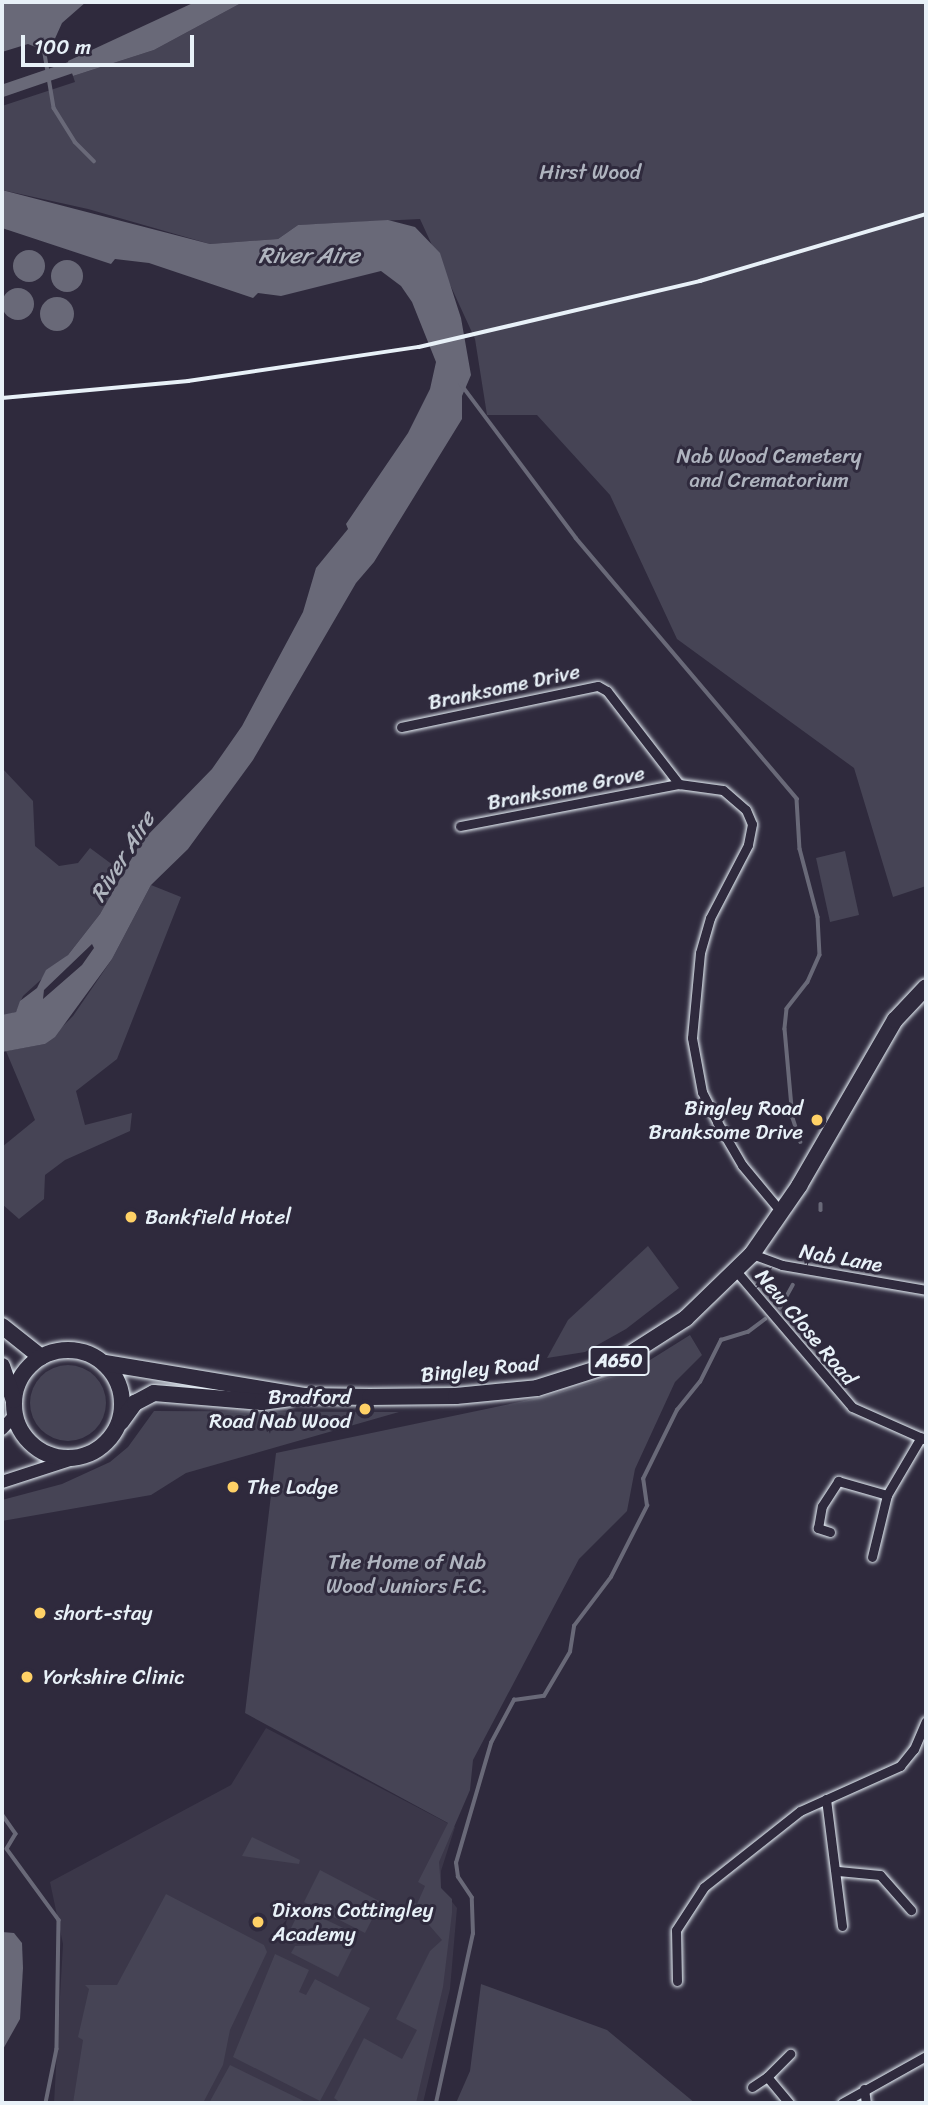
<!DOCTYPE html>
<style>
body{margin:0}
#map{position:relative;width:928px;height:2105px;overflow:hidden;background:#2f2a3d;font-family:Sriracha,sans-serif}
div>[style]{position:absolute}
.built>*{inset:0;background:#3b3749}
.green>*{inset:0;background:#464455}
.round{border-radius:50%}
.water>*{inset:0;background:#696978}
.stream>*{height:3.5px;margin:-1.75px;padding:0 1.75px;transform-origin:1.75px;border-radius:1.75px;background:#696978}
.canal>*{height:12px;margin:-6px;padding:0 6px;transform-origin:6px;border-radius:6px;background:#696978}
.roads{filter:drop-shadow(0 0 2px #e8f1f8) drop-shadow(0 0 2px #e8f1f8)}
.minor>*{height:9px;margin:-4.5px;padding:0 4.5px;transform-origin:4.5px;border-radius:4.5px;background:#2f2a3d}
.secondary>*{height:12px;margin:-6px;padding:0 6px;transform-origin:6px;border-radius:6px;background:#2f2a3d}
.trunk>*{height:16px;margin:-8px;padding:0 8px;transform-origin:8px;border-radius:8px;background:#2f2a3d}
.trunk>.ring{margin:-8px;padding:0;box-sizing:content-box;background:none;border:16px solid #2f2a3d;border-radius:50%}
.rail>*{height:3.5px;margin:-1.75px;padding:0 1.75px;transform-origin:1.75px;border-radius:1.75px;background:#e8f1f8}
.dots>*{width:19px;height:19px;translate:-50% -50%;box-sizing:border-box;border:4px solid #2f2a3d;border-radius:50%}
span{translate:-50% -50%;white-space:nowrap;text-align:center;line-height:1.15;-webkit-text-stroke:6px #2f2a3d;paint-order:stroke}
.shield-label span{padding:2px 5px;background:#2f2a3d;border:2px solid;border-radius:5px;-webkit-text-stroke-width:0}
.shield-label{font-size:19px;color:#e8f1f8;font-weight:700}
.park-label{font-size:21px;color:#afb4bf}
.street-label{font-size:21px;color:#e8f1f8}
.poi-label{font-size:21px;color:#e8f1f8}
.right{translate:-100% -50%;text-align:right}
.left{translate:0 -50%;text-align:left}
.water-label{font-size:23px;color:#afb4be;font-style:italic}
.frame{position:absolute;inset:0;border:4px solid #e8f1f8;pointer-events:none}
.scale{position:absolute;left:21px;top:35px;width:173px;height:32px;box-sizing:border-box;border:4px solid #e8f1f8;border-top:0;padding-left:9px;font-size:21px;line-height:24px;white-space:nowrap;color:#e8f1f8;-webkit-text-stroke:5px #2f2a3d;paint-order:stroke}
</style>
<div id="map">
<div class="built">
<i style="clip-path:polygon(266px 1728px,455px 1827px,441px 1871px,441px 1888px,457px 1908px,450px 1989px,423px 2103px,54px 2103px,63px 1944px,50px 1882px,231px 1785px)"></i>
</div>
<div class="green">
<i style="clip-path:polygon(243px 2px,926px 2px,926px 886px,893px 897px,854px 768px,677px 639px,610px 495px,537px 415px,487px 415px,475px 339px,420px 219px,298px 225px,278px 239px,210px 244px,88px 209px,2px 190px,2px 106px,75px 82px,73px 76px,154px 50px)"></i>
<i style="clip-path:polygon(2px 638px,2px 768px,33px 801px,35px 846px,59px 866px,78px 863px,90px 848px,121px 871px,108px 890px,113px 892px,100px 914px,68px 955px,23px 996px,16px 1012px,6px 1015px,2px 1015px)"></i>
<i style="clip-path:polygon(845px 851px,859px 915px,830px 922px,816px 858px)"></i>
<i style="clip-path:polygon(151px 885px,181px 897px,117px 1059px,76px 1091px,85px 1125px,132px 1113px,130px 1131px,65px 1160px,45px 1175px,44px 1199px,19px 1219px,2px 1204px,2px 1147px,35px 1120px,6px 1051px,45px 1044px,73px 1016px,112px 959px)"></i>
<i style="clip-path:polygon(648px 1246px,679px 1288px,626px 1329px,585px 1352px,547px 1358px,568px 1320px)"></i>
<i style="clip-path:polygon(690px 1335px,702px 1355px,675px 1382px,635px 1469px,627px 1511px,579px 1559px,473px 1760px,470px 1790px,439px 1862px,441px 1888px,452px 1899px,452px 1913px,443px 1987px,416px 2103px,341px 2103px,334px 2098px,364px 2038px,402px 2059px,417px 2030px,396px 2019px,430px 1951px,442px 1940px,423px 1918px,410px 1913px,409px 1901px,417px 1904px,425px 1886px,418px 1882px,448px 1823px,245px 1713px,276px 1453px,543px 1397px,634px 1370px)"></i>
<i class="round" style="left:30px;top:1365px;width:76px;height:76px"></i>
<i style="clip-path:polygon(154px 1411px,399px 1412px,186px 1473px,151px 1495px,2px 1521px,2px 1500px,62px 1484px,110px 1462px,128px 1447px)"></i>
<i style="clip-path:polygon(252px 1837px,300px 1860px,299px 1864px,242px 1856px)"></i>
<i style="clip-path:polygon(320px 1870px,381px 1902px,365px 1933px,304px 1902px)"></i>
<i style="clip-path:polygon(166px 1894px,264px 1945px,267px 1952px,230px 2030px,223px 2065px,203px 2103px,73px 2103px,83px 2040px,78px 2037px,89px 1989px,85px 1985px,117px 1985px)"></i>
<i style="clip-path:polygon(301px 1908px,356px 1934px,354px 1941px,284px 1942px)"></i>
<i style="clip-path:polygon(347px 1944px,353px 1947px,338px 1977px,291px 1953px,295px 1946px)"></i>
<i style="clip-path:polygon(275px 1954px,309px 1970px,299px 1992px,306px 1995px,315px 1979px,370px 2008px,320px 2101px,233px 2057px)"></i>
<i style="clip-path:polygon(481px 1984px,607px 2030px,695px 2103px,456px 2103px,470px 2071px)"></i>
<i style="clip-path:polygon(230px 2065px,308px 2103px,209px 2103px)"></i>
</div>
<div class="water">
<i style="clip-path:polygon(2px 2px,86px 2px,62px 23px,53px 43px,38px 48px,28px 44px,2px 52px)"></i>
<i style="clip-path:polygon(195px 2px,243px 2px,154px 50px,73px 76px,68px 61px)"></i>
<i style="clip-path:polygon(evenodd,2px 190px,210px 244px,278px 239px,298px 225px,388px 220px,415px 227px,440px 253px,461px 318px,471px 375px,462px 396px,462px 419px,374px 562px,356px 583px,253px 760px,188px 849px,151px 885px,112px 959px,55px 1037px,45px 1044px,2px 1052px,2px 1015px,16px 1012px,20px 1001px,37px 988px,46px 970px,68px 955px,100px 914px,141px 842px,212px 769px,242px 726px,303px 612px,316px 568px,348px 529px,346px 524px,408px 433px,430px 389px,436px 362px,412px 302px,401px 286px,381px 271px,281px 296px,258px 293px,253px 298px,149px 263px,115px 259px,111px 264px,2px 228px,2px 190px,92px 944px,94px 948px,82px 965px,43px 999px,44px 990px,92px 944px)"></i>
<i class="round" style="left:13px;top:250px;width:32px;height:32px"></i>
<i class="round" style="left:51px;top:260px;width:32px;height:32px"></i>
<i class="round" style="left:2px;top:288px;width:32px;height:32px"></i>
<i class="round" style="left:40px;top:297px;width:34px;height:34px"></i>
<i style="clip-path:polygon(2px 1932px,14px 1933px,22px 1943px,23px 1968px,20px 2019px,2px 2051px)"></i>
</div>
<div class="stream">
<i style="left:43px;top:42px;width:67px;rotate:80.5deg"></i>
<i style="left:54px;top:108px;width:40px;rotate:58deg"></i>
<i style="left:75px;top:142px;width:27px;rotate:45deg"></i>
<i style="left:461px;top:384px;width:192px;rotate:53.2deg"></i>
<i style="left:576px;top:538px;width:342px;rotate:49.7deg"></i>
<i style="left:797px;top:799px;width:50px;rotate:86.6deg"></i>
<i style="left:800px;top:849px;width:70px;rotate:75.2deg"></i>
<i style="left:818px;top:917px;width:38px;rotate:87deg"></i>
<i style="left:820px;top:955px;width:30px;rotate:114deg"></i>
<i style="left:808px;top:982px;width:34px;rotate:128deg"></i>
<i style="left:787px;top:1009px;width:20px;rotate:96deg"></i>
<i style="left:785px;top:1029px;width:89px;rotate:84.9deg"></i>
<i style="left:793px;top:1118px;width:25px;rotate:72deg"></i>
<i style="left:821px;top:1204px;width:6px;rotate:90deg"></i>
<i style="left:780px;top:1308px;width:26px;rotate:-61deg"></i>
<i style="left:2px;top:1814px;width:24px;rotate:55deg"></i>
<i style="left:16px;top:1834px;width:17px;rotate:121deg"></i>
<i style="left:7px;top:1849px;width:88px;rotate:53.8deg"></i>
<i style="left:59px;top:1920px;width:129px;rotate:90.9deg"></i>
<i style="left:57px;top:2049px;width:55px;rotate:101.5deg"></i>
<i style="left:436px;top:2103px;width:173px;rotate:-77.7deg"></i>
<i style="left:473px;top:1934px;width:36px;rotate:-92deg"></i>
<i style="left:472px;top:1898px;width:25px;rotate:-124deg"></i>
<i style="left:458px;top:1877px;width:14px;rotate:-98deg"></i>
<i style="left:456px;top:1863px;width:125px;rotate:-73.7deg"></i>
<i style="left:491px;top:1743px;width:49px;rotate:-61.9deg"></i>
<i style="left:514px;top:1700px;width:30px;rotate:-8deg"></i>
<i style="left:544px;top:1696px;width:51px;rotate:-59.4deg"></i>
<i style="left:570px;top:1652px;width:26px;rotate:-81deg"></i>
<i style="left:574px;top:1626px;width:61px;rotate:-52.9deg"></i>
<i style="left:611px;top:1577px;width:80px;rotate:-63.1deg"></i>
<i style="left:647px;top:1506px;width:27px;rotate:-98deg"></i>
<i style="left:643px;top:1479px;width:77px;rotate:-63.8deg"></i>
<i style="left:677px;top:1410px;width:36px;rotate:-51deg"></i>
<i style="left:700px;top:1382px;width:47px;rotate:-63.4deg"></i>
<i style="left:721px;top:1340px;width:28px;rotate:-17deg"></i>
<i style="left:748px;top:1332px;width:21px;rotate:-37deg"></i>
</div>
<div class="canal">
<i style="left:2px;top:91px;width:87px;rotate:-18.9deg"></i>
</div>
<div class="roads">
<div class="minor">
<i style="left:401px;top:727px;width:201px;rotate:-11.8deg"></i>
<i style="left:598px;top:686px;width:10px;rotate:29deg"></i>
<i style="left:607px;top:691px;width:118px;rotate:52.3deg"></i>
<i style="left:679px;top:784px;width:44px;rotate:7.8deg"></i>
<i style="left:723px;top:790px;width:30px;rotate:41deg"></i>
<i style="left:746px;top:810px;width:15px;rotate:67deg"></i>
<i style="left:752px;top:824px;width:21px;rotate:101deg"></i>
<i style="left:748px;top:845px;width:82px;rotate:117.5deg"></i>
<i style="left:710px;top:918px;width:36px;rotate:106deg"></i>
<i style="left:700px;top:953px;width:85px;rotate:95.4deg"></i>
<i style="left:692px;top:1038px;width:55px;rotate:79.5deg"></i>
<i style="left:702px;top:1092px;width:34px;rotate:63deg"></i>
<i style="left:717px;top:1122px;width:50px;rotate:59.8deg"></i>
<i style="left:742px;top:1165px;width:62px;rotate:50.2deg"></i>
<i style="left:460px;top:826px;width:223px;rotate:-10.9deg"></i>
<i style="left:752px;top:1254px;width:32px;rotate:20deg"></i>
<i style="left:782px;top:1265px;width:146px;rotate:9.8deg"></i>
<i style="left:736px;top:1271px;width:179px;rotate:49.5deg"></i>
<i style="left:852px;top:1407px;width:81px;rotate:24deg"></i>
<i style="left:830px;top:1532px;width:13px;rotate:-162deg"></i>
<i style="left:818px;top:1528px;width:22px;rotate:-80deg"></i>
<i style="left:822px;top:1506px;width:30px;rotate:-57deg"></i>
<i style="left:838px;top:1481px;width:51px;rotate:15.9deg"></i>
<i style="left:872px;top:1557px;width:64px;rotate:-76.4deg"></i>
<i style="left:887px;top:1495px;width:67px;rotate:-59.6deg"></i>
<i style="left:826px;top:1799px;width:128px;rotate:82.8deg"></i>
<i style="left:838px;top:1871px;width:42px;rotate:5.4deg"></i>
<i style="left:880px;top:1875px;width:47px;rotate:48.5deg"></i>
<i style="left:677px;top:1981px;width:51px;rotate:-91.1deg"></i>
<i style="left:676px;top:1930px;width:51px;rotate:-56.9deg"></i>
<i style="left:704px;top:1887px;width:122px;rotate:-38.4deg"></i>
<i style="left:800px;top:1811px;width:110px;rotate:-24.2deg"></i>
<i style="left:900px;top:1766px;width:22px;rotate:-51deg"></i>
<i style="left:914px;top:1749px;width:30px;rotate:-67deg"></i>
<i style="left:752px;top:2087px;width:18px;rotate:-34deg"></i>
<i style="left:864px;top:2089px;width:14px;rotate:82deg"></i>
<i style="left:789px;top:2103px;width:34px;rotate:-130deg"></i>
<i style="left:767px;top:2077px;width:33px;rotate:-45deg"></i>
<i style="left:842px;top:2103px;width:96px;rotate:-29.2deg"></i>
</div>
<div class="secondary">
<i style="left:2px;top:1429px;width:19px;rotate:-47deg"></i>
<i style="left:2px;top:1482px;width:81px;rotate:-18deg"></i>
</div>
<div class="trunk">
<i style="left:2px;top:1326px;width:50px;rotate:38.5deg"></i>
<i class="ring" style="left:14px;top:1350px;width:92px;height:92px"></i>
<i style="left:105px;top:1363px;width:203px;rotate:9.4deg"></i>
<i style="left:305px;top:1396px;width:65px;rotate:0.9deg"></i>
<i style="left:370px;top:1397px;width:86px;rotate:-0.7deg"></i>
<i style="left:456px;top:1396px;width:81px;rotate:-5.6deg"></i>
<i style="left:537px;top:1388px;width:83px;rotate:-17.6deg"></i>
<i style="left:616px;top:1363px;width:83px;rotate:-32.7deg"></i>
<i style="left:686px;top:1318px;width:92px;rotate:-44.1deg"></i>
<i style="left:752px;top:1254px;width:83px;rotate:-55.3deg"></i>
<i style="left:799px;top:1186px;width:192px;rotate:-60deg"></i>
<i style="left:895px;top:1020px;width:45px;rotate:-46.8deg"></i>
<i style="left:2px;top:1366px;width:36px;rotate:71deg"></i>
<i style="left:121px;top:1422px;width:24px;rotate:-54deg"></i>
<i style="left:135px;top:1403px;width:21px;rotate:-28deg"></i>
<i style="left:154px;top:1393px;width:108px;rotate:4.8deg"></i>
<i style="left:262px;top:1402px;width:27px;rotate:-8deg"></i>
</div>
</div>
<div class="rail">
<i style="left:2px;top:398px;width:187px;rotate:-5.2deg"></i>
<i style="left:188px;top:381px;width:233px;rotate:-8.4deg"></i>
<i style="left:419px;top:347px;width:289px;rotate:-13.2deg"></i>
<i style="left:700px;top:281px;width:236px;rotate:-16.5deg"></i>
</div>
<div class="dots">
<i style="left:817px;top:1120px;background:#ffd166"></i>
<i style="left:131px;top:1217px;background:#ffd166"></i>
<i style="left:365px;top:1409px;background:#ffd166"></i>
<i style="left:233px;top:1487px;background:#ffd166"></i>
<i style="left:40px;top:1613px;background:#ffd166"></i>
<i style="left:27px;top:1677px;background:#ffd166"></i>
<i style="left:258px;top:1922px;background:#ffd166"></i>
</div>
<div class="shield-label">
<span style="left:619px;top:1361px">A650</span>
</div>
<div class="park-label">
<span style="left:590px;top:172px">Hirst Wood</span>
<span style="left:769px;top:468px">Nab Wood Cemetery<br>and Crematorium</span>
<span style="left:407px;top:1574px">The Home of Nab<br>Wood Juniors F.C.</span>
</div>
<div class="street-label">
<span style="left:504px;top:687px;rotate:-12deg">Branksome Drive</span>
<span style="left:566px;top:788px;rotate:-11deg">Branksome Grove</span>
<span style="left:841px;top:1258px;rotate:10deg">Nab Lane</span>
<span style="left:806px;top:1327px;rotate:50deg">New Close Road</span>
<span style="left:480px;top:1369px;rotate:-6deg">Bingley Road</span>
</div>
<div class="poi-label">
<span class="right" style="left:803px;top:1120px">Bingley Road<br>Branksome Drive</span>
<span class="left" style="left:145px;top:1217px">Bankfield Hotel</span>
<span class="right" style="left:351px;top:1409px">Bradford<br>Road Nab Wood</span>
<span class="left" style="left:247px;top:1487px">The Lodge</span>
<span class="left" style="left:54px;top:1613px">short-stay</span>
<span class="left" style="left:43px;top:1677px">Yorkshire Clinic</span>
<span class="left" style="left:272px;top:1922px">Dixons Cottingley<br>Academy</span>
</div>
<div class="water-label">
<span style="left:309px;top:256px">River Aire</span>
<span style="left:123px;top:857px;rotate:-58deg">River Aire</span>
</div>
<div class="frame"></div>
<div class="scale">100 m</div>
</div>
